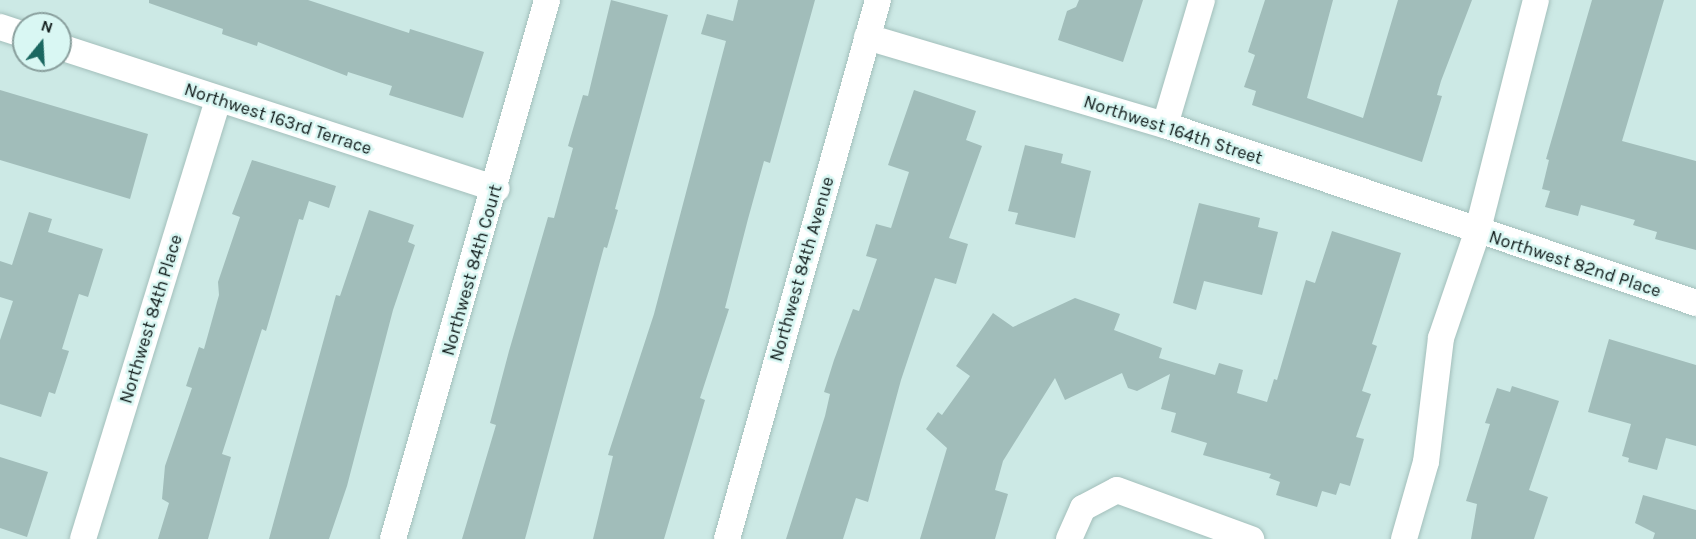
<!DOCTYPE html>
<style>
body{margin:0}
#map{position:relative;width:1696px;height:539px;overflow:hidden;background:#cce9e5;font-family:Karla,sans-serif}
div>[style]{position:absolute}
.building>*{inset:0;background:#a1bdba}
.roads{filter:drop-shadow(0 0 2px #a3bfbb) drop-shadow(0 0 2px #a3bfbb)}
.street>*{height:26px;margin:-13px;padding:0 13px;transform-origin:13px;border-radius:13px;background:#fff}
span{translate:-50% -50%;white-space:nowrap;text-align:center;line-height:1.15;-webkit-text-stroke:5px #d9f7f3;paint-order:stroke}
.street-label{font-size:18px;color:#111c1b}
.north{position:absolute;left:12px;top:12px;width:60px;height:60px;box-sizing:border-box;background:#d9f7f3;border:2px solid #899f9d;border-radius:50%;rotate:18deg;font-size:16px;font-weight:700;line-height:24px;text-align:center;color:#111c1b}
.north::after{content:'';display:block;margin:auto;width:21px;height:27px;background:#1b6760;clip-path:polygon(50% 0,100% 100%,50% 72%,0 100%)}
</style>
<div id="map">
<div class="building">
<i style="clip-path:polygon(149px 0,308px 0,409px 33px,410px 29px,484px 52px,463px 118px,389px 95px,392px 86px,348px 72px,347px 76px,258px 42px,257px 46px,222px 34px,223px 29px,149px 3px)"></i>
<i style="clip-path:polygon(611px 0,668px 15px,615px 209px,618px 210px,607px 248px,604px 247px,525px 539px,462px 539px,496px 425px,490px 423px,509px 351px,548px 217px,554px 218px,573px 148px,568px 146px,583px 95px,588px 96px)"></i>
<i style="clip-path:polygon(738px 0,815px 0,770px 163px,764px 161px,748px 219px,725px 308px,729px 309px,700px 398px,705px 400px,664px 539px,593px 539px,613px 456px,608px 455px,654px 314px,726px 41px,701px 34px,707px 14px,733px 21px)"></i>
<i style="clip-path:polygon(1079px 0,1143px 0,1123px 62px,1058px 40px,1067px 11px,1076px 7px)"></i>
<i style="clip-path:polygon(1265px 0,1333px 0,1307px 98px,1363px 118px,1398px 0,1472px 0,1441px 81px,1437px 95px,1442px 96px,1422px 162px,1252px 105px,1256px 91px,1244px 87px,1255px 55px,1248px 52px)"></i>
<i style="clip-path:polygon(1592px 0,1664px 0,1622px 141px,1696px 161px,1696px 250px,1655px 239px,1657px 232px,1633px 225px,1635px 220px,1581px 205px,1578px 216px,1545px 207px,1550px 191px,1542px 189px,1549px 160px,1546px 159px)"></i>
<i style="clip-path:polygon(0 90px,148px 134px,130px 199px,0 160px)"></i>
<i style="clip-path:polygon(914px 90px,976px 111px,966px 140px,982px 146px,949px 238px,968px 244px,956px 284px,935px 278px,901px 380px,868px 502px,856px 498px,843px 539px,786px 539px,825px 416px,830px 394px,824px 392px,834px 360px,853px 309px,859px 311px,877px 259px,866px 256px,876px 224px,891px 228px,909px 172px,888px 165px)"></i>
<i style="clip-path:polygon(1025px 145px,1063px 154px,1061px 163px,1091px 171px,1075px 238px,1015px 224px,1018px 213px,1008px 211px)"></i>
<i style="clip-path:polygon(252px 160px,336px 186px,329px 208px,309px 201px,303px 220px,299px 219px,266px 331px,262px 329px,222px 454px,231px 457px,208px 539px,158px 539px,169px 503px,162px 499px,165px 466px,192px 388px,186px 386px,199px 347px,204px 349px,219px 295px,218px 282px,240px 217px,232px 214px)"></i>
<i style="clip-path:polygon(1199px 203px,1260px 218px,1258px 227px,1278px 232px,1262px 295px,1204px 281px,1196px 310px,1173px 303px)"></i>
<i style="clip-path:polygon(369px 210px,414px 225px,408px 242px,415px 245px,393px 310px,347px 486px,329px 539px,269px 539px,336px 295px,340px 296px)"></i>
<i style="clip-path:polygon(29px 212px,52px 219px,48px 232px,103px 249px,88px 297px,79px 294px,62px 349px,69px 351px,55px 394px,49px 392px,41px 417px,0 404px,0 340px,13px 301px,0 297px,0 261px,12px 265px)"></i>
<i style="clip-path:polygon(1332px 231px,1401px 253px,1372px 344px,1377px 346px,1362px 391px,1371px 394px,1356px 437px,1364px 439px,1350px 486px,1340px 483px,1336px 495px,1322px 491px,1317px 507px,1276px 495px,1280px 482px,1269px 478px,1271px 474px,1203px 455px,1207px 443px,1171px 432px,1176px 413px,1161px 409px,1170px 374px,1137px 391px,1128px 388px,1122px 373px,1065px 400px,1055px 378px,1003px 461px,995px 490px,1008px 494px,995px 539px,920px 539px,947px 448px,926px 429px,938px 412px,942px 415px,970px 376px,956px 366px,993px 313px,1013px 327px,1075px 298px,1120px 314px,1114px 330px,1162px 348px,1159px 358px,1215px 375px,1219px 363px,1243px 370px,1237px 393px,1267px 402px,1274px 379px,1277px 380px,1306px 280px,1315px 283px)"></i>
<i style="clip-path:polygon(1609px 339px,1696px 365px,1696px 446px,1666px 438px,1657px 470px,1628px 462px,1629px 458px,1622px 456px,1631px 424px,1588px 412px)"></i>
<i style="clip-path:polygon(1512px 386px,1559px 401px,1529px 490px,1548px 497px,1534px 539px,1471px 539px,1477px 504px,1466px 501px,1490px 424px,1485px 423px,1497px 388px,1510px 392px)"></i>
<i style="clip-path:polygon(0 457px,48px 472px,27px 537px,0 528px)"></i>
<i style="clip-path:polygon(1643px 495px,1696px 510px,1696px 539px,1653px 539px,1655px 533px,1635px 523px)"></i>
</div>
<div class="roads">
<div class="street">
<i style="left:0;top:27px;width:25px;rotate:18deg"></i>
<i style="left:867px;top:37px;width:311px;rotate:16.5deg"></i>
<i style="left:1165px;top:125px;width:560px;rotate:18.53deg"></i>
<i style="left:60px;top:47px;width:459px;rotate:18deg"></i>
<i style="left:1165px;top:125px;width:130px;rotate:-73.5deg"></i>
<i style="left:83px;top:539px;width:459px;rotate:-72.9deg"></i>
<i style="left:393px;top:539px;width:561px;rotate:-74.05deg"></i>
<i style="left:727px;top:539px;width:560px;rotate:-74.35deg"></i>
<i style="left:1069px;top:539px;width:34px;rotate:-66deg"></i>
<i style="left:1083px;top:508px;width:38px;rotate:-28deg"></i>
<i style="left:1117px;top:490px;width:143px;rotate:20.1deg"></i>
<i style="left:1404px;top:539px;width:80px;rotate:-74.1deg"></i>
<i style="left:1426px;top:462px;width:125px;rotate:-83.1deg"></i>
<i style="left:1441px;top:338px;width:111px;rotate:-71.1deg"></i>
<i style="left:1477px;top:233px;width:240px;rotate:-75.8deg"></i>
</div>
</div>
<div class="street-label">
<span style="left:278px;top:119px;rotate:18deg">Northwest 163rd Terrace</span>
<span style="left:1173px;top:130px;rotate:18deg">Northwest 164th Street</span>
<span style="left:1575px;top:264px;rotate:18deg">Northwest 82nd Place</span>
<span style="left:802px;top:269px;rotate:-74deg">Northwest 84th Avenue</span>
<span style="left:472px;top:270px;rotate:-74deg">Northwest 84th Court</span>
<span style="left:151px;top:319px;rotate:-73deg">Northwest 84th Place</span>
</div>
<div class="north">N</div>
</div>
